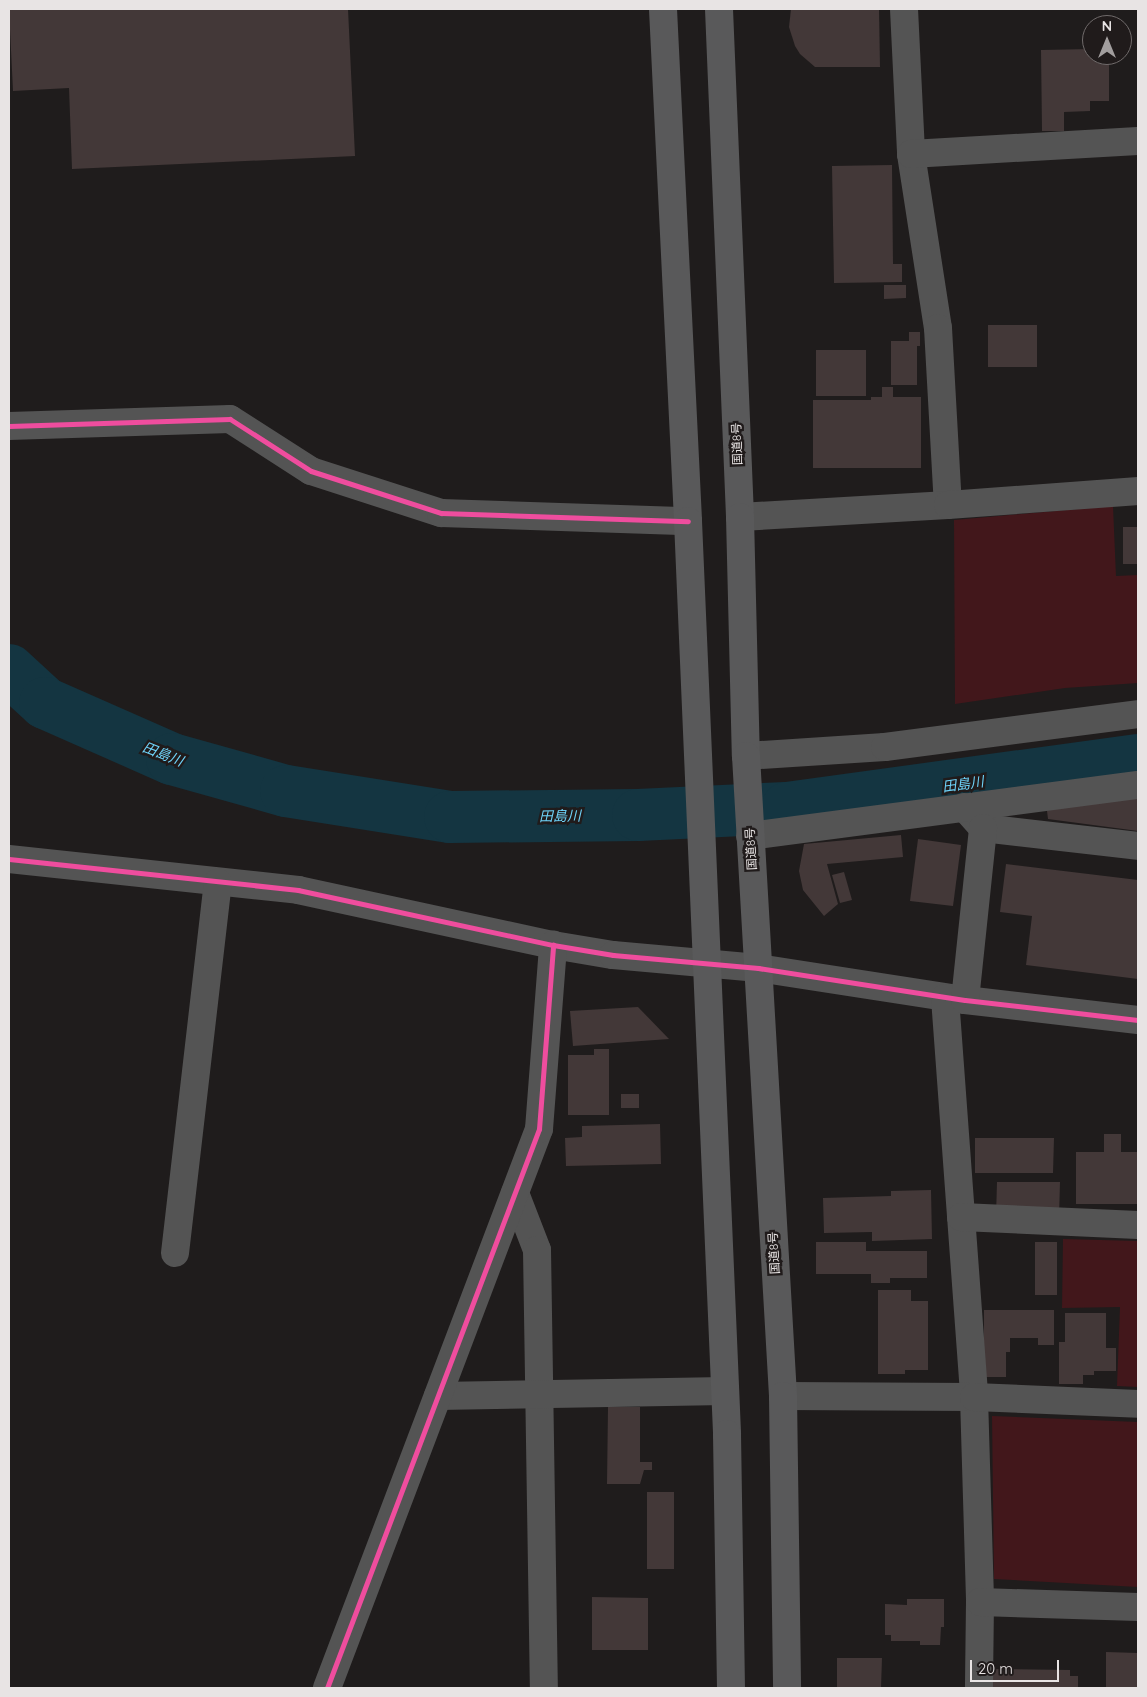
<!DOCTYPE html>
<meta charset="utf-8">
<style>
body{margin:0}
#map{position:relative;width:1147px;height:1697px;overflow:hidden;background:#1f1c1c;font-family:Quicksand,"Noto Sans JP",sans-serif}
div>[style]{position:absolute}
.green>*{inset:0;background:#42171b}
.river>*{height:52px;margin:-26px;padding:0 26px;transform-origin:26px;border-radius:26px;background:#143541}
.building>*{inset:0;background:#433838}
.minor>*{height:28px;margin:-14px;padding:0 14px;transform-origin:14px;border-radius:14px;background:#545454}
.highway>*{height:28px;margin:-14px;padding:0 14px;transform-origin:14px;border-radius:14px;background:#59595a}
.cycleway>*{height:5px;margin:-2.5px;padding:0 2.5px;transform-origin:2.5px;border-radius:2.5px;background:#ef4d9e}
span{translate:-50% -50%;white-space:nowrap;text-align:center;line-height:1.15;-webkit-text-stroke:5px #201b1b;paint-order:stroke}
.street-label{font-size:12px;color:#e8e4e4}
.water-label{font-size:14px;color:#6ed3f9;font-style:italic}
.frame{position:absolute;inset:0;border:10px solid #e8e4e4;pointer-events:none}
.north{position:absolute;left:1082px;top:15px;width:50px;height:50px;box-sizing:border-box;background:#201b1b;border:1px solid #706b6b;border-radius:50%;rotate:0deg;font-size:14px;font-weight:700;line-height:20px;text-align:center;color:#e8e4e4}
.north::after{content:'';display:block;margin:auto;width:18px;height:22px;background:#a29e9e;clip-path:polygon(50% 0,100% 100%,50% 72%,0 100%)}
.scale{position:absolute;left:970px;top:1660px;width:89px;height:22px;box-sizing:border-box;border:2px solid #e8e4e4;border-top:0;padding-left:6px;font-size:15px;line-height:18px;white-space:nowrap;color:#e8e4e4;-webkit-text-stroke:4px #201b1b;paint-order:stroke}
</style>
<div id="map">
<div class="green">
<i style="clip-path:polygon(1113px 506px,1116px 576px,1138px 575px,1138px 683px,1065px 688px,955px 704px,954px 520px)"></i>
<i style="clip-path:polygon(1063px 1239px,1138px 1241px,1138px 1387px,1117px 1386px,1120px 1307px,1062px 1308px)"></i>
<i style="clip-path:polygon(992px 1416px,1138px 1422px,1138px 1587px,994px 1579px)"></i>
</div>
<div class="river">
<i style="left:9px;top:670px;width:49px;rotate:42.5deg"></i>
<i style="left:45px;top:703px;width:139px;rotate:23.8deg"></i>
<i style="left:172px;top:759px;width:118px;rotate:15.7deg"></i>
<i style="left:286px;top:791px;width:166px;rotate:9deg"></i>
<i style="left:450px;top:817px;width:188px;rotate:-0.6deg"></i>
<i style="left:638px;top:815px;width:149px;rotate:-2.7deg"></i>
<i style="left:787px;top:808px;width:354px;rotate:-7.8deg"></i>
</div>
<div class="building">
<i style="clip-path:polygon(9px 9px,348px 9px,355px 156px,72px 169px,69px 88px,13px 91px)"></i>
<i style="clip-path:polygon(791px 9px,879px 9px,880px 67px,815px 67px,800px 54px,795px 46px,789px 27px)"></i>
<i style="clip-path:polygon(1092px 49px,1092px 55px,1109px 55px,1109px 101px,1090px 101px,1090px 111px,1064px 112px,1064px 131px,1042px 131px,1041px 50px)"></i>
<i style="clip-path:polygon(892px 165px,893px 264px,902px 264px,902px 282px,834px 283px,832px 166px)"></i>
<i style="clip-path:polygon(884px 285px,906px 285px,906px 298px,884px 299px)"></i>
<i style="clip-path:polygon(988px 325px,1037px 325px,1037px 367px,988px 367px)"></i>
<i style="clip-path:polygon(909px 332px,920px 332px,920px 346px,917px 346px,917px 385px,891px 385px,891px 341px,909px 341px)"></i>
<i style="clip-path:polygon(816px 350px,866px 350px,866px 396px,816px 396px)"></i>
<i style="clip-path:polygon(882px 387px,893px 387px,893px 397px,921px 397px,921px 468px,813px 468px,813px 400px,871px 400px,871px 397px,882px 397px)"></i>
<i style="clip-path:polygon(1123px 527px,1138px 527px,1138px 564px,1123px 564px)"></i>
<i style="clip-path:polygon(1138px 793px,1138px 831px,1048px 819px,1046px 803px)"></i>
<i style="clip-path:polygon(901px 835px,903px 857px,827px 864px,838px 904px,824px 916px,803px 890px,799px 871px,804px 844px)"></i>
<i style="clip-path:polygon(918px 839px,961px 845px,953px 906px,910px 901px)"></i>
<i style="clip-path:polygon(1006px 864px,1138px 880px,1138px 979px,1026px 965px,1032px 916px,1000px 912px)"></i>
<i style="clip-path:polygon(844px 872px,852px 900px,840px 903px,832px 875px)"></i>
<i style="clip-path:polygon(638px 1007px,669px 1039px,573px 1046px,570px 1011px)"></i>
<i style="clip-path:polygon(594px 1049px,609px 1049px,609px 1115px,568px 1115px,568px 1055px,594px 1055px)"></i>
<i style="clip-path:polygon(621px 1094px,639px 1094px,639px 1108px,621px 1108px)"></i>
<i style="clip-path:polygon(660px 1124px,661px 1164px,566px 1166px,565px 1138px,582px 1137px,582px 1126px)"></i>
<i style="clip-path:polygon(1104px 1134px,1121px 1134px,1121px 1152px,1138px 1152px,1138px 1204px,1076px 1204px,1076px 1152px,1104px 1152px)"></i>
<i style="clip-path:polygon(975px 1138px,1054px 1138px,1053px 1173px,975px 1173px)"></i>
<i style="clip-path:polygon(997px 1182px,1060px 1182px,1059px 1218px,996px 1217px)"></i>
<i style="clip-path:polygon(931px 1190px,932px 1239px,872px 1241px,872px 1232px,824px 1233px,823px 1198px,891px 1196px,891px 1191px)"></i>
<i style="clip-path:polygon(816px 1242px,866px 1242px,866px 1251px,927px 1251px,927px 1278px,890px 1278px,890px 1283px,871px 1283px,871px 1274px,816px 1274px)"></i>
<i style="clip-path:polygon(1035px 1242px,1057px 1242px,1057px 1295px,1035px 1295px)"></i>
<i style="clip-path:polygon(878px 1290px,911px 1290px,911px 1301px,928px 1301px,928px 1370px,905px 1370px,905px 1374px,878px 1374px)"></i>
<i style="clip-path:polygon(984px 1310px,1054px 1310px,1054px 1345px,1038px 1345px,1038px 1338px,1010px 1338px,1010px 1352px,1006px 1352px,1006px 1377px,984px 1377px)"></i>
<i style="clip-path:polygon(1065px 1313px,1106px 1313px,1106px 1348px,1116px 1348px,1116px 1371px,1094px 1371px,1094px 1375px,1083px 1375px,1083px 1384px,1059px 1384px,1059px 1342px,1065px 1342px)"></i>
<i style="clip-path:polygon(608px 1407px,640px 1407px,640px 1462px,652px 1462px,652px 1470px,644px 1470px,640px 1484px,607px 1484px)"></i>
<i style="clip-path:polygon(647px 1492px,674px 1492px,674px 1569px,647px 1569px)"></i>
<i style="clip-path:polygon(592px 1597px,648px 1598px,648px 1650px,592px 1650px)"></i>
<i style="clip-path:polygon(907px 1599px,944px 1599px,944px 1627px,941px 1627px,940px 1645px,920px 1645px,920px 1641px,891px 1641px,891px 1635px,885px 1635px,885px 1604px,907px 1605px)"></i>
<i style="clip-path:polygon(1106px 1652px,1138px 1653px,1138px 1688px,1106px 1688px)"></i>
<i style="clip-path:polygon(837px 1658px,882px 1658px,881px 1688px,837px 1687px)"></i>
<i style="clip-path:polygon(992px 1669px,1070px 1670px,1070px 1676px,1078px 1676px,1078px 1688px,992px 1688px)"></i>
</div>
<div class="minor">
<i style="left:904px;top:9px;width:145px;rotate:87.2deg"></i>
<i style="left:911px;top:154px;width:176px;rotate:81.2deg"></i>
<i style="left:938px;top:328px;width:177px;rotate:86.8deg"></i>
<i style="left:911px;top:154px;width:227px;rotate:-3.3deg"></i>
<i style="left:9px;top:426px;width:221px;rotate:-1.8deg"></i>
<i style="left:230px;top:419px;width:96px;rotate:32.7deg"></i>
<i style="left:311px;top:471px;width:137px;rotate:17.9deg"></i>
<i style="left:441px;top:513px;width:247px;rotate:1.9deg"></i>
<i style="left:740px;top:517px;width:208px;rotate:-3.3deg"></i>
<i style="left:948px;top:505px;width:191px;rotate:-4.2deg"></i>
<i style="left:746px;top:756px;width:139px;rotate:-3.7deg"></i>
<i style="left:885px;top:747px;width:255px;rotate:-7.4deg"></i>
<i style="left:964px;top:807px;width:28px;rotate:48deg"></i>
<i style="left:983px;top:828px;width:156px;rotate:6.6deg"></i>
<i style="left:750px;top:836px;width:391px;rotate:-7.5deg"></i>
<i style="left:9px;top:859px;width:291px;rotate:6.1deg"></i>
<i style="left:298px;top:890px;width:261px;rotate:12.2deg"></i>
<i style="left:553px;top:945px;width:61px;rotate:9.5deg"></i>
<i style="left:613px;top:955px;width:146px;rotate:5.1deg"></i>
<i style="left:758px;top:968px;width:209px;rotate:8.8deg"></i>
<i style="left:965px;top:1000px;width:174px;rotate:6.6deg"></i>
<i style="left:945px;top:998px;width:400px;rotate:85.8deg"></i>
<i style="left:974px;top:1397px;width:205px;rotate:88.3deg"></i>
<i style="left:980px;top:1602px;width:86px;rotate:90.7deg"></i>
<i style="left:965px;top:1000px;width:173px;rotate:-84deg"></i>
<i style="left:515px;top:1193px;width:61px;rotate:68.9deg"></i>
<i style="left:537px;top:1250px;width:438px;rotate:89.1deg"></i>
<i style="left:961px;top:1217px;width:177px;rotate:2.6deg"></i>
<i style="left:175px;top:1253px;width:373px;rotate:-83.4deg"></i>
<i style="left:438px;top:1396px;width:287px;rotate:-1deg"></i>
<i style="left:783px;top:1396px;width:191px;rotate:0.3deg"></i>
<i style="left:974px;top:1397px;width:164px;rotate:2.4deg"></i>
<i style="left:980px;top:1602px;width:158px;rotate:1.8deg"></i>
<i style="left:327px;top:1688px;width:598px;rotate:-69.23deg"></i>
<i style="left:539px;top:1129px;width:185px;rotate:-85.6deg"></i>
</div>
<div class="highway">
<i style="left:663px;top:9px;width:513px;rotate:87.2deg"></i>
<i style="left:688px;top:521px;width:914px;rotate:87.55deg"></i>
<i style="left:727px;top:1434px;width:254px;rotate:89.1deg"></i>
<i style="left:719px;top:9px;width:508px;rotate:87.63deg"></i>
<i style="left:740px;top:517px;width:239px;rotate:88.6deg"></i>
<i style="left:746px;top:756px;width:641px;rotate:86.69deg"></i>
<i style="left:783px;top:1396px;width:292px;rotate:89.2deg"></i>
</div>
<div class="cycleway">
<i style="left:9px;top:426px;width:221px;rotate:-1.8deg"></i>
<i style="left:230px;top:419px;width:96px;rotate:32.7deg"></i>
<i style="left:311px;top:471px;width:137px;rotate:17.9deg"></i>
<i style="left:441px;top:513px;width:247px;rotate:1.9deg"></i>
<i style="left:9px;top:859px;width:291px;rotate:6.1deg"></i>
<i style="left:298px;top:890px;width:261px;rotate:12.2deg"></i>
<i style="left:553px;top:945px;width:61px;rotate:9.5deg"></i>
<i style="left:613px;top:955px;width:146px;rotate:5.1deg"></i>
<i style="left:758px;top:968px;width:209px;rotate:8.8deg"></i>
<i style="left:965px;top:1000px;width:174px;rotate:6.6deg"></i>
<i style="left:327px;top:1688px;width:598px;rotate:-69.23deg"></i>
<i style="left:539px;top:1129px;width:185px;rotate:-85.6deg"></i>
</div>
<div class="street-label">
<span style="left:737px;top:444px;rotate:-92deg">国道8号</span>
<span style="left:751px;top:849px;rotate:-93deg">国道8号</span>
<span style="left:774px;top:1253px;rotate:-93deg">国道8号</span>
</div>
<div class="water-label">
<span style="left:163px;top:754px;rotate:21deg">田島川</span>
<span style="left:963px;top:784px;rotate:-8deg">田島川</span>
<span style="left:560px;top:816px;rotate:-1deg">田島川</span>
</div>
<div class="frame"></div>
<div class="north">N</div>
<div class="scale">20 m</div>
</div>
